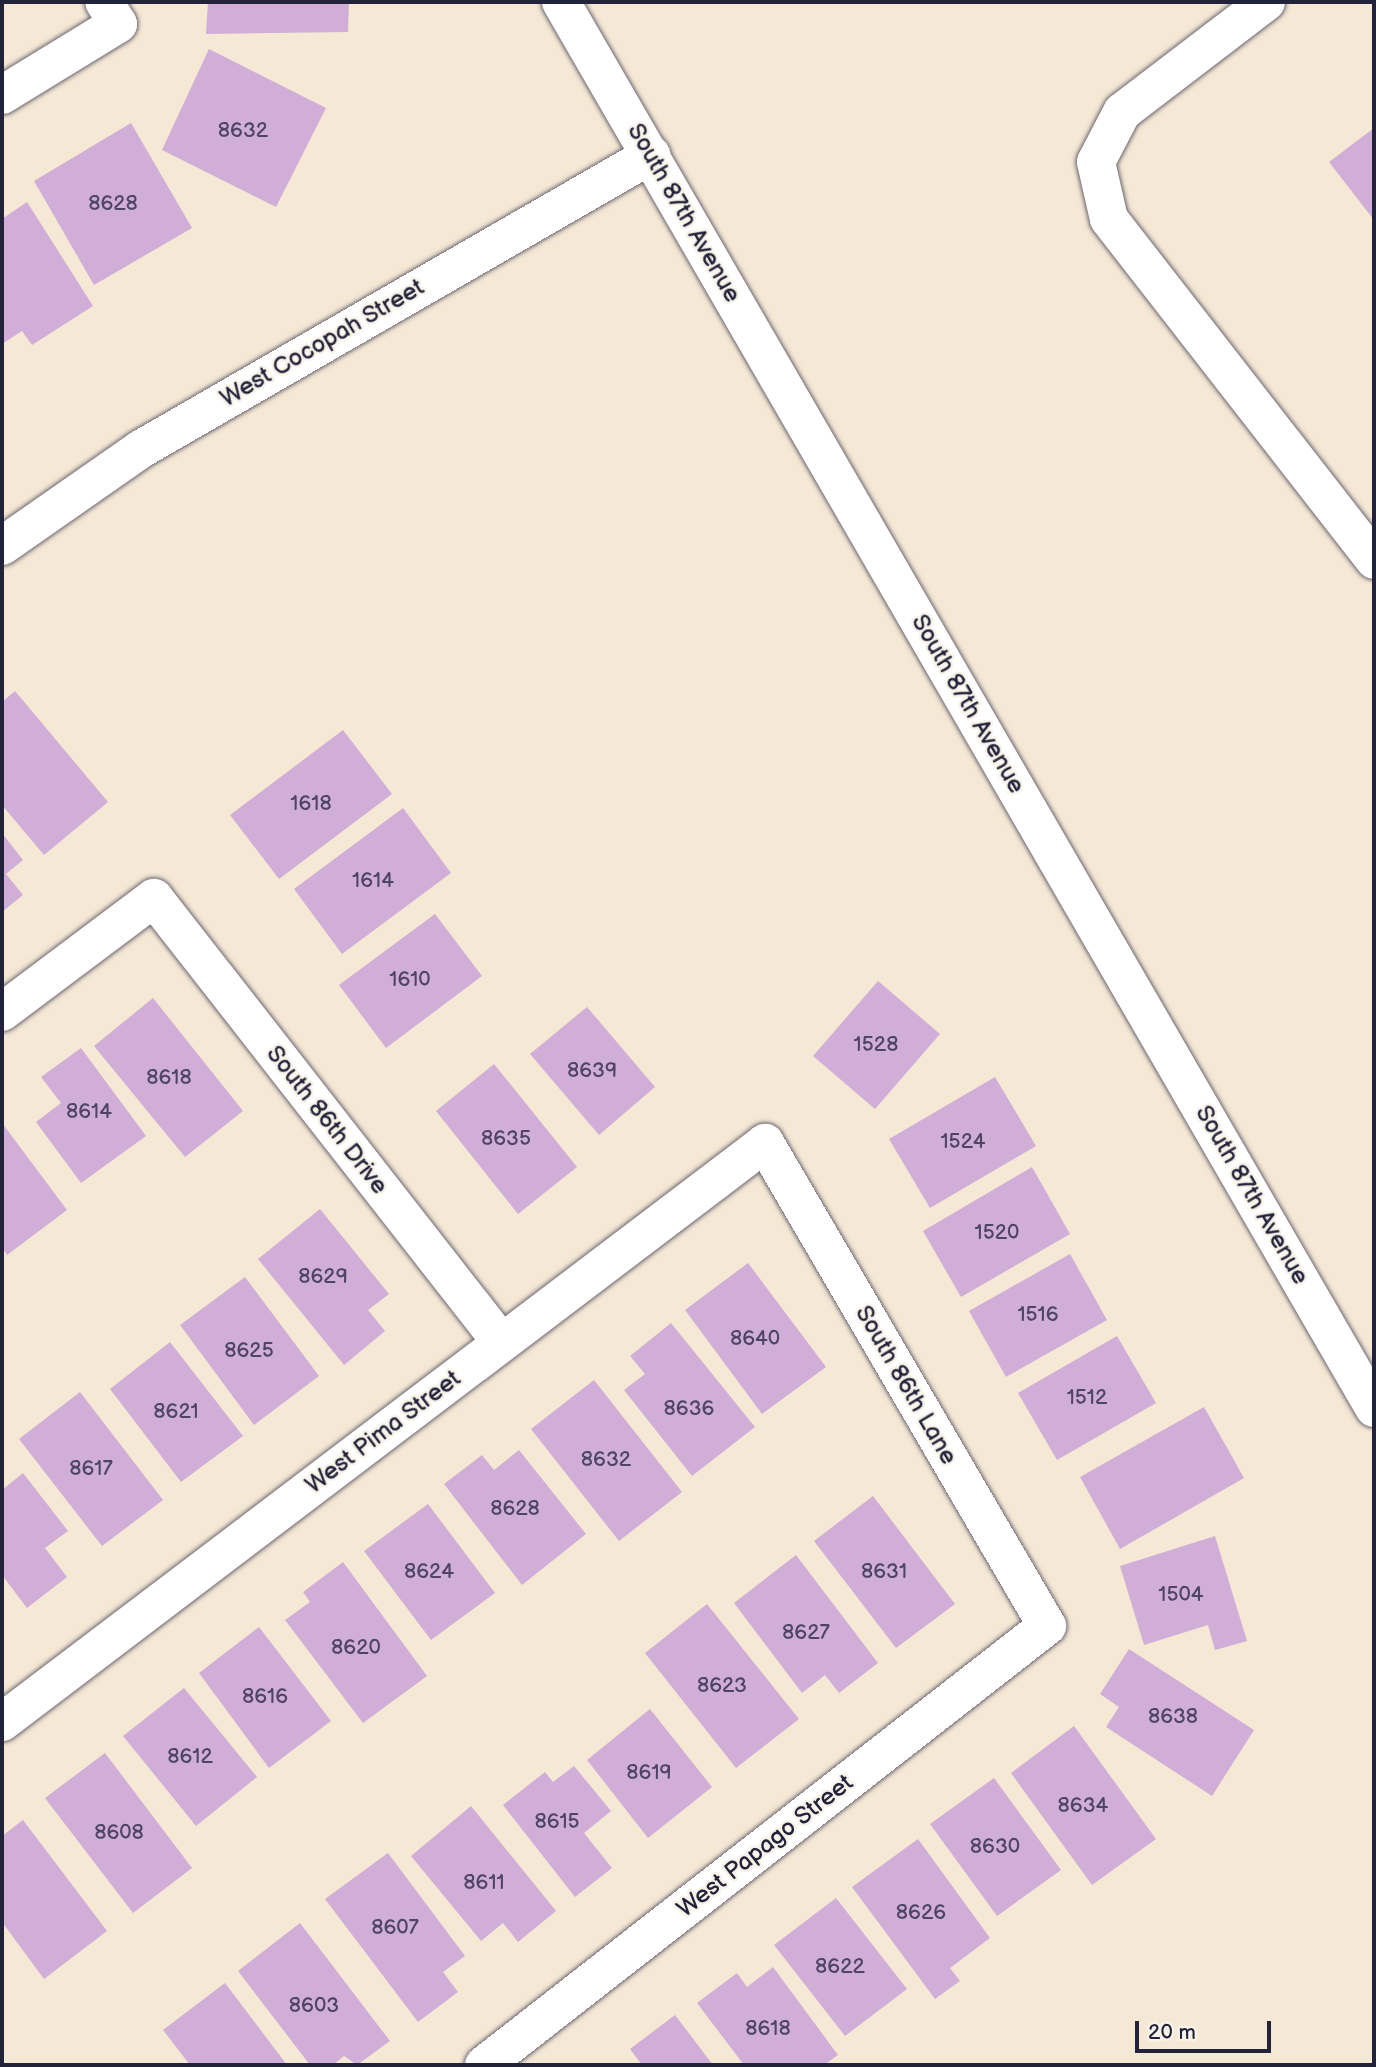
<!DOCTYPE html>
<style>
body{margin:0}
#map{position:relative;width:1376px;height:2067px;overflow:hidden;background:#f5e8d5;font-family:"Balsamiq Sans",sans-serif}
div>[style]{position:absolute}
.building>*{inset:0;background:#d0aed8}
.roads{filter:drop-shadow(0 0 2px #6c6771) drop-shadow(0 0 2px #6c6771)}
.minor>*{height:38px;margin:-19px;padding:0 19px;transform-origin:19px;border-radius:19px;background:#fff}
span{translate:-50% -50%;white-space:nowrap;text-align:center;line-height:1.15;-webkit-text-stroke:5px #f7f3e8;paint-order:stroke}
.number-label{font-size:21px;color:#4e4562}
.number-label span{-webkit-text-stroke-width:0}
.street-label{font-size:24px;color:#22223b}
.frame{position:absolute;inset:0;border:4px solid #22223b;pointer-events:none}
.scale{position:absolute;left:1135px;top:2021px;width:136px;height:32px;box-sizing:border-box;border:4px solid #22223b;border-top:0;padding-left:9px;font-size:21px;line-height:24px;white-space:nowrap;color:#22223b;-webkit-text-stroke:5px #f7f3e8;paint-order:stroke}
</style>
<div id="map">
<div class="building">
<i style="clip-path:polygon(208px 2px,349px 2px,348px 32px,206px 34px)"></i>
<i style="clip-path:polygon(209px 49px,326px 108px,276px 207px,162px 150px)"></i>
<i style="clip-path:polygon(131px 123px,192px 228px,94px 285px,34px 181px)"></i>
<i style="clip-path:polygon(1374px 128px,1374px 220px,1329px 162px)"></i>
<i style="clip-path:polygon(27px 202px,93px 306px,32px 345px,22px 331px,2px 344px,2px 219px)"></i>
<i style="clip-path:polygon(15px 691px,108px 802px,44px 855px,2px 805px,2px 702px)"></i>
<i style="clip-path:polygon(343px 730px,392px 794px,279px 879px,230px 815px)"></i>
<i style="clip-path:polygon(403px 808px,451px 873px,342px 954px,294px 889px)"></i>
<i style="clip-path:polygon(2px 833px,23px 860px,6px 874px,23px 895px,2px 912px)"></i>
<i style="clip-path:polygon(435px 914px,482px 976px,386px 1048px,339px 985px)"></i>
<i style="clip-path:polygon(878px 981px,940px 1034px,875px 1109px,813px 1056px)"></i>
<i style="clip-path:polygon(153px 998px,243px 1111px,185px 1157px,94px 1046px)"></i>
<i style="clip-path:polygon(587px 1007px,655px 1087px,599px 1135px,530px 1054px)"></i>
<i style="clip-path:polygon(81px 1048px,146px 1136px,81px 1183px,36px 1122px,61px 1103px,41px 1077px)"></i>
<i style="clip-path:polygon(494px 1064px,577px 1167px,518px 1214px,436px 1111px)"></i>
<i style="clip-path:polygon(995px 1077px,1036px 1146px,930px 1208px,889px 1139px)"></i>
<i style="clip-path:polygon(2px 1123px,67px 1210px,7px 1255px,2px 1247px)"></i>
<i style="clip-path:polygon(1032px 1167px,1070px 1234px,961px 1297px,923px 1231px)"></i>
<i style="clip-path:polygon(320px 1209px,389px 1294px,368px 1310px,385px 1331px,344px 1365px,258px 1259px)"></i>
<i style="clip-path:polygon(1070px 1254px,1107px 1320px,1006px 1377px,969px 1311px)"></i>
<i style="clip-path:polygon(748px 1263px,826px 1367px,762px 1414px,685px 1310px)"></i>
<i style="clip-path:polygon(245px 1277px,319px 1376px,254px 1425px,180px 1325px)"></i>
<i style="clip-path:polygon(671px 1323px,755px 1427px,692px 1476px,624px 1390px,645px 1374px,630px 1356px)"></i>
<i style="clip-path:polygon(1117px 1336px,1156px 1403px,1057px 1460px,1018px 1393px)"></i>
<i style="clip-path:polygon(170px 1342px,243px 1436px,181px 1482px,110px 1389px)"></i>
<i style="clip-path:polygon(594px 1380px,682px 1492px,619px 1541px,531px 1429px)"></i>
<i style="clip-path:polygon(80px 1392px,163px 1500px,102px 1546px,19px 1439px)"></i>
<i style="clip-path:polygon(1204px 1407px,1244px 1478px,1120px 1549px,1080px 1477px)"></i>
<i style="clip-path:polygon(519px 1450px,586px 1534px,522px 1585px,444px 1484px,482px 1455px,494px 1470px)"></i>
<i style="clip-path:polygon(23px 1473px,68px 1531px,45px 1548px,67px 1577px,27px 1608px,2px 1575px,2px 1490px)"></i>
<i style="clip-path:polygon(873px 1496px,955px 1604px,896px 1648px,814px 1541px)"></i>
<i style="clip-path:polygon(428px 1504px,495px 1593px,431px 1640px,364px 1551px)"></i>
<i style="clip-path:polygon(1215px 1536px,1247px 1641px,1215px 1650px,1208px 1625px,1144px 1645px,1120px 1566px)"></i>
<i style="clip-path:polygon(796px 1555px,878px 1663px,839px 1693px,825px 1675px,802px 1693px,734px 1603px)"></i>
<i style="clip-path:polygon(343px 1562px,427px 1676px,363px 1723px,285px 1620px,310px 1602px,303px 1592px)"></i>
<i style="clip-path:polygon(707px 1604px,799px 1719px,736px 1768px,645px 1653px)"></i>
<i style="clip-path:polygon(259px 1627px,331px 1721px,269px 1768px,199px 1673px)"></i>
<i style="clip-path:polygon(1129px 1649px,1254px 1730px,1212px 1796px,1106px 1727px,1119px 1707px,1100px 1694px)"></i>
<i style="clip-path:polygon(184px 1688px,257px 1777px,196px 1826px,123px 1736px)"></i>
<i style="clip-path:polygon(650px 1709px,712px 1787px,648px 1838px,587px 1760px)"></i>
<i style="clip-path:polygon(1074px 1726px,1156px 1839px,1092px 1885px,1011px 1773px)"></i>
<i style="clip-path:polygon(105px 1753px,192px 1868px,133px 1913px,45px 1798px)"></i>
<i style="clip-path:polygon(574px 1766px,611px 1811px,584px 1833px,612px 1868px,575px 1897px,503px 1805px,545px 1772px,553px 1782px)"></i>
<i style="clip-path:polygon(994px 1778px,1061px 1870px,997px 1916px,930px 1824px)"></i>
<i style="clip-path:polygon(471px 1806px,556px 1911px,518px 1942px,503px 1923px,481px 1941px,411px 1856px)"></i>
<i style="clip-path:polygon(23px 1820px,107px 1931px,44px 1979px,2px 1922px,2px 1836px)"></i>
<i style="clip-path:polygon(918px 1839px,990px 1938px,950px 1968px,960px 1981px,935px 1999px,852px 1887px)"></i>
<i style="clip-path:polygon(388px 1853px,465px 1956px,443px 1972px,458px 1992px,418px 2022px,325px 1899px)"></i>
<i style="clip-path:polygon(836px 1898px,907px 1989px,845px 2036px,774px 1945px)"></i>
<i style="clip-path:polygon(300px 1923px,390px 2041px,357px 2065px,344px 2056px,333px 2065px,310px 2065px,238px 1971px)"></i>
<i style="clip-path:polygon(773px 1967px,838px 2055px,824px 2065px,744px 2065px,697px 2003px,737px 1973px,747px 1987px)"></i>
<i style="clip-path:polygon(225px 1983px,287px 2065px,190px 2065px,163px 2030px)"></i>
<i style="clip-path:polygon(675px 2015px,713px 2065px,642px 2065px,630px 2049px)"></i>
</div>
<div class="roads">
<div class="minor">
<i style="left:561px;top:2px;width:1624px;rotate:59.96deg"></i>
<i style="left:1266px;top:2px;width:181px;rotate:142.6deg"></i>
<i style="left:1122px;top:112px;width:56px;rotate:117.5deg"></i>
<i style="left:1096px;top:162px;width:58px;rotate:77.2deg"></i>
<i style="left:1109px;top:219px;width:432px;rotate:52.1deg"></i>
<i style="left:2px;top:95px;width:136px;rotate:-31.5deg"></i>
<i style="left:118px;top:24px;width:26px;rotate:-122deg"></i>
<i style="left:2px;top:546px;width:169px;rotate:-34.9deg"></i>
<i style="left:141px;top:449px;width:589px;rotate:-29.96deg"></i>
<i style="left:2px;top:1012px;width:190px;rotate:-36.9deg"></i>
<i style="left:154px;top:898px;width:564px;rotate:51.99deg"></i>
<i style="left:2px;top:1722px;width:958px;rotate:-37.19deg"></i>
<i style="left:765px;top:1143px;width:559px;rotate:59.72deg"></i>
<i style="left:1047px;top:1626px;width:714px;rotate:142.05deg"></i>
</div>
</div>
<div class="number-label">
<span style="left:243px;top:131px">8632</span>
<span style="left:113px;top:204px">8628</span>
<span style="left:311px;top:804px">1618</span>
<span style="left:373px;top:881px">1614</span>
<span style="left:410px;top:980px">1610</span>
<span style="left:876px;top:1045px">1528</span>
<span style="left:592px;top:1071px">8639</span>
<span style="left:169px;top:1078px">8618</span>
<span style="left:89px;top:1112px">8614</span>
<span style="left:506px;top:1139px">8635</span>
<span style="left:963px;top:1142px">1524</span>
<span style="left:997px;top:1233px">1520</span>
<span style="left:323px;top:1277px">8629</span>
<span style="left:1038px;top:1315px">1516</span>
<span style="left:755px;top:1339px">8640</span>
<span style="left:249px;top:1351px">8625</span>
<span style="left:1087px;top:1398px">1512</span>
<span style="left:689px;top:1409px">8636</span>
<span style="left:176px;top:1412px">8621</span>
<span style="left:606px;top:1460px">8632</span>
<span style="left:91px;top:1469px">8617</span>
<span style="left:515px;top:1509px">8628</span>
<span style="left:429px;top:1572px">8624</span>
<span style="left:884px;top:1572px">8631</span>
<span style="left:1181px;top:1595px">1504</span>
<span style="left:806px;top:1633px">8627</span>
<span style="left:356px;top:1648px">8620</span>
<span style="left:722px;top:1686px">8623</span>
<span style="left:265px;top:1697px">8616</span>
<span style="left:1173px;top:1717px">8638</span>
<span style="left:190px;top:1757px">8612</span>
<span style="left:649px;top:1773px">8619</span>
<span style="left:1083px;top:1806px">8634</span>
<span style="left:557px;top:1822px">8615</span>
<span style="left:119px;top:1833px">8608</span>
<span style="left:995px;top:1847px">8630</span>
<span style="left:484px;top:1883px">8611</span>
<span style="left:921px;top:1913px">8626</span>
<span style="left:395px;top:1928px">8607</span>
<span style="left:840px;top:1967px">8622</span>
<span style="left:314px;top:2006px">8603</span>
<span style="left:768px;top:2029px">8618</span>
</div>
<div class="street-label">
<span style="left:684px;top:213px;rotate:60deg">South 87th Avenue</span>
<span style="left:322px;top:343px;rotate:-30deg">West Cocopah Street</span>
<span style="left:968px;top:704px;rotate:60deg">South 87th Avenue</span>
<span style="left:327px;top:1120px;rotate:52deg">South 86th Drive</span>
<span style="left:1252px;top:1195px;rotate:60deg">South 87th Avenue</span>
<span style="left:906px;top:1385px;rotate:60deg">South 86th Lane</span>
<span style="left:383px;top:1432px;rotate:-37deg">West Pima Street</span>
<span style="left:765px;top:1846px;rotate:-38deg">West Papago Street</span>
</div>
<div class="frame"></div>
<div class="scale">20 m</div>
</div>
